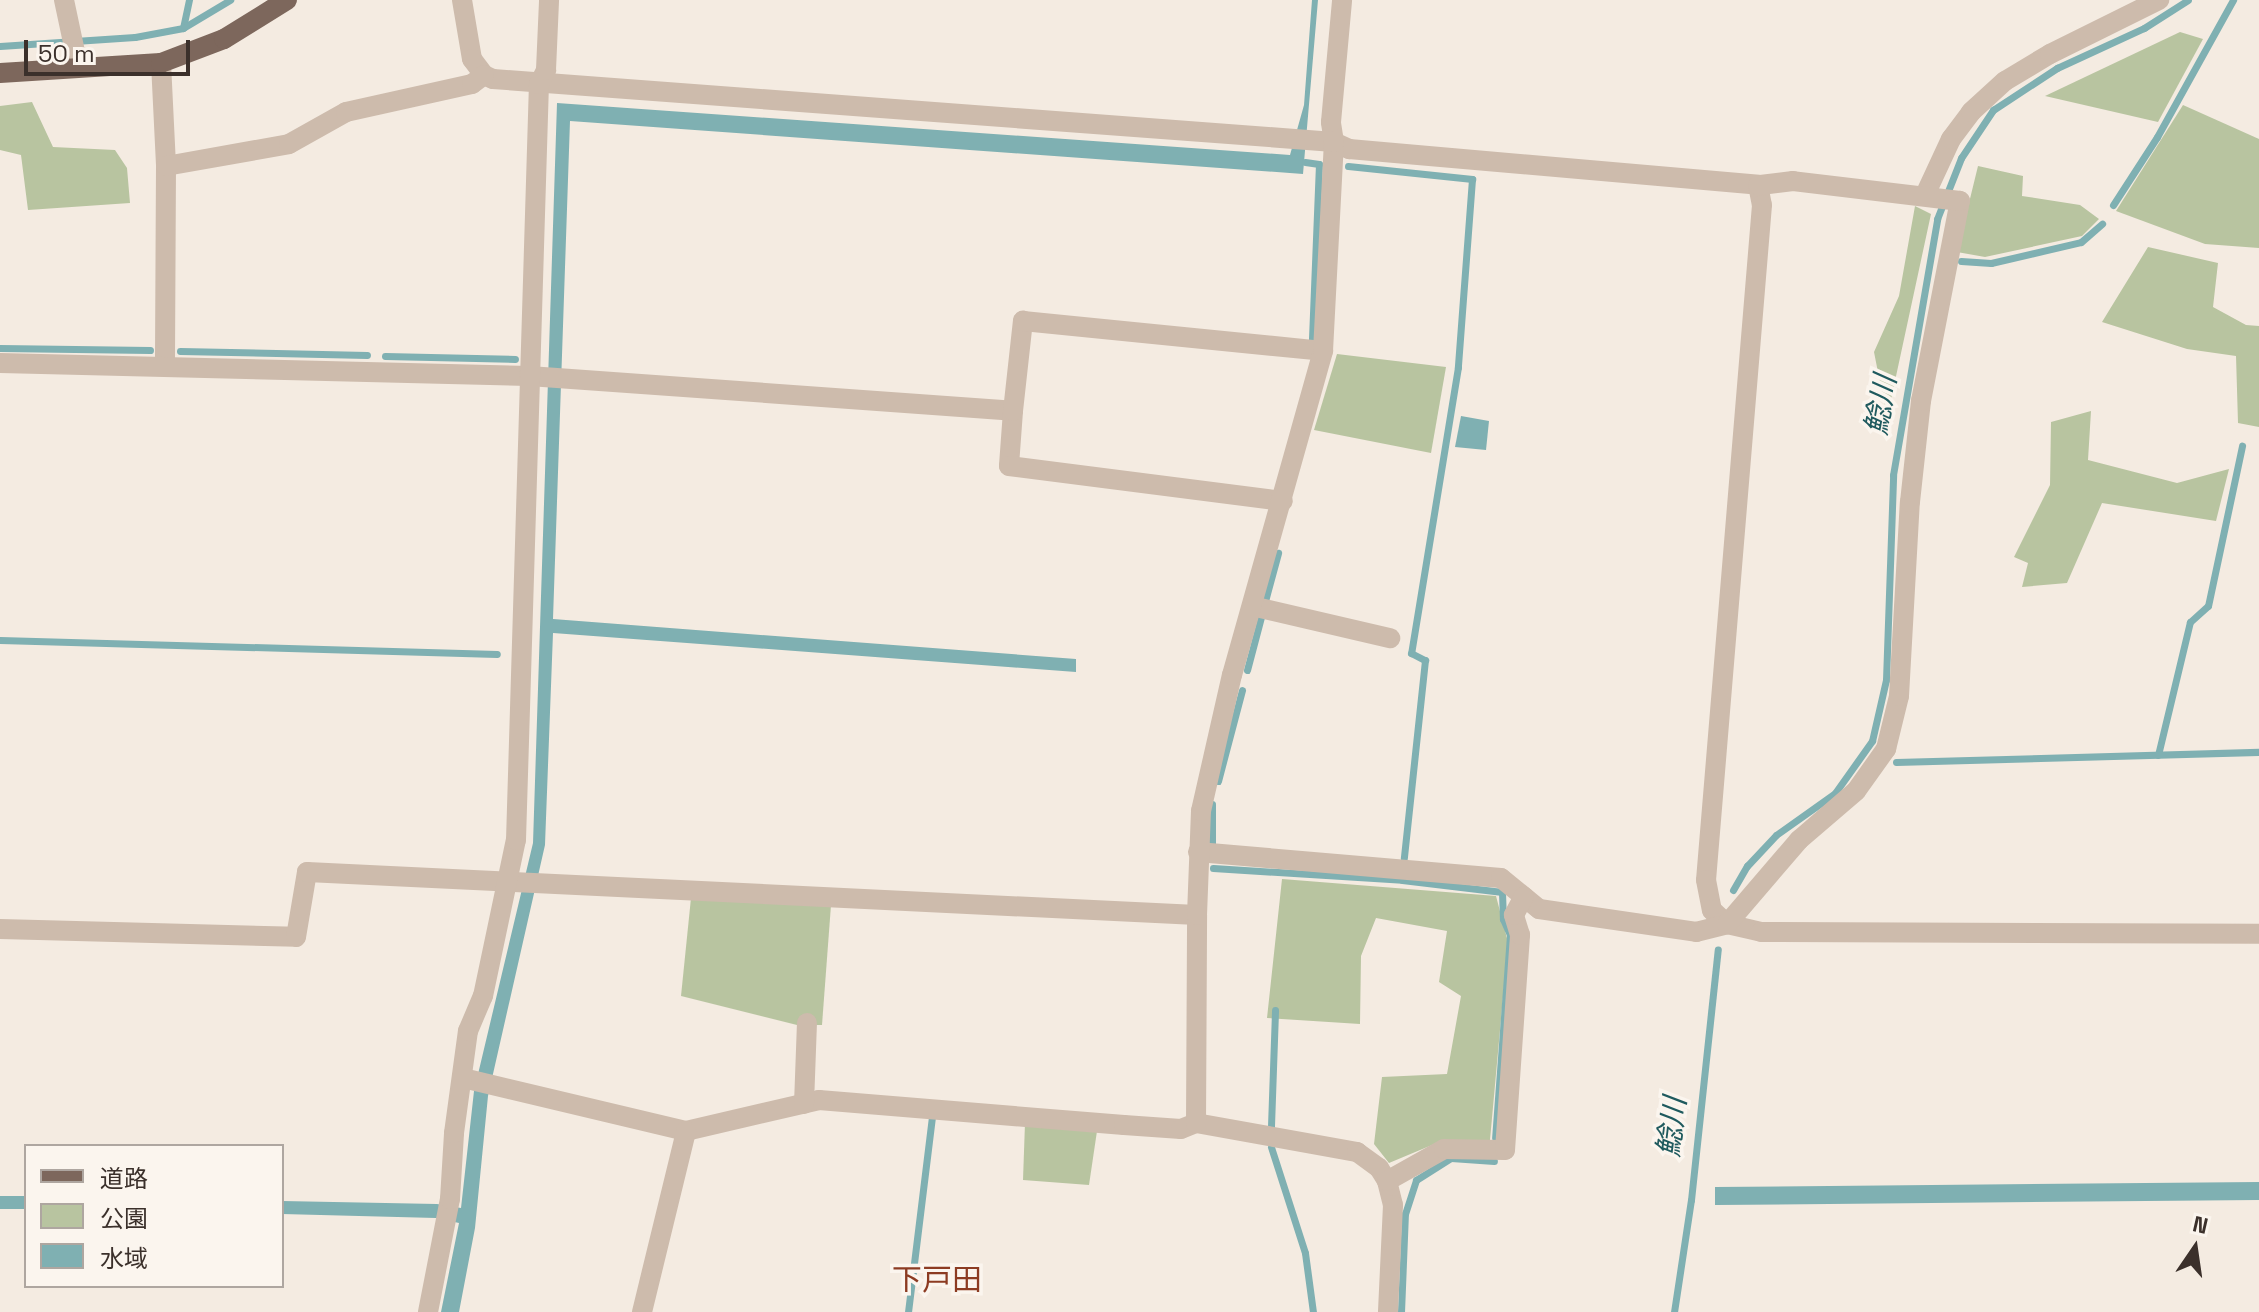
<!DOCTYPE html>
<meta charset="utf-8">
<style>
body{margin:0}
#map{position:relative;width:2259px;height:1312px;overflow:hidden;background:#f4ebe1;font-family:"Space Grotesk","Noto Sans JP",sans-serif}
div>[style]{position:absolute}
.green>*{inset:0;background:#b8c4a0}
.water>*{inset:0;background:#7fb0b2}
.stream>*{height:7px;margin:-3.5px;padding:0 3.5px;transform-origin:3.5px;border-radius:3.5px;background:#7fb0b2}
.minor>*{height:20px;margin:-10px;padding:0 10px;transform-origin:10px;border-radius:10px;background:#cdbbac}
.major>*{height:20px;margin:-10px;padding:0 10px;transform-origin:10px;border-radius:10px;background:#7d675c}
span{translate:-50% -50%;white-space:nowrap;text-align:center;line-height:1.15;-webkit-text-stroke:7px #fbf5ee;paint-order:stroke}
.water-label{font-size:30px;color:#1f5a5e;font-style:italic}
.neighbourhood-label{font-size:30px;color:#8c3b22}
.legend{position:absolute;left:24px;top:1144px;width:260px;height:144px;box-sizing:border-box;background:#fbf5ee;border:2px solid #aea6a0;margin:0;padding:10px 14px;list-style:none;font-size:24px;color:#3b302b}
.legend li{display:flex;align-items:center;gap:16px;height:40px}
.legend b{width:40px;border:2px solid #aea6a0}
.north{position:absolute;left:2155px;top:1208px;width:80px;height:80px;-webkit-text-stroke:6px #fbf5ee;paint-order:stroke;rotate:13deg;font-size:22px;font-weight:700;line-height:32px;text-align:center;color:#3b302b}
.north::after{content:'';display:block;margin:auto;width:28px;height:36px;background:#3b302b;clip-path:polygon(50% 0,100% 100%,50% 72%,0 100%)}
.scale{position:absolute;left:24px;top:40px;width:166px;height:36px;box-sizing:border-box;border:4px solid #3b302b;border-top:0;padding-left:10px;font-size:24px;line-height:28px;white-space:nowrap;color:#3b302b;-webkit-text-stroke:6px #fbf5ee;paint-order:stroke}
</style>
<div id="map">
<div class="green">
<i style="clip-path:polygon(2180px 32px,2203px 39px,2158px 122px,2045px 96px)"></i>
<i style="clip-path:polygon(32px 102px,53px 147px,115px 150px,127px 168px,130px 203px,28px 210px,21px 155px,0 150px,0 106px)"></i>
<i style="clip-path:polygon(2183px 105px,2259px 139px,2259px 248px,2205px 244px,2116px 211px)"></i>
<i style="clip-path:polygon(1978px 166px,2023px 176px,2022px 196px,2080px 205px,2099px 219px,2082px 236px,1985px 257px,1957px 252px)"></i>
<i style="clip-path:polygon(1915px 206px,1931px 214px,1887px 418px,1874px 352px,1899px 296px)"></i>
<i style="clip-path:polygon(2148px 247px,2218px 263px,2213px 307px,2246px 325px,2259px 326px,2259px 427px,2238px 423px,2236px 356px,2187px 349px,2102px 322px)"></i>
<i style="clip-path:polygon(1337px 354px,1446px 367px,1431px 453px,1314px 430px)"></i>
<i style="clip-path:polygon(2091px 411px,2088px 460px,2177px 483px,2229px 469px,2216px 521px,2102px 503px,2067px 583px,2022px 587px,2028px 563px,2014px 557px,2050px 485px,2051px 422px)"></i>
<i style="clip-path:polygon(1282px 879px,1496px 896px,1508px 942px,1490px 1140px,1444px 1140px,1389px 1163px,1374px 1144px,1382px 1077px,1447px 1074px,1461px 996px,1439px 982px,1447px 931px,1376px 918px,1361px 956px,1360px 1024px,1267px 1018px)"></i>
<i style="clip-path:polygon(691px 898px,831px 905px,822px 1025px,797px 1025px,681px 996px)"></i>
<i style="clip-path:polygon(1025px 1123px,1097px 1131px,1089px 1185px,1023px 1180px)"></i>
</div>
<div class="water">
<i style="clip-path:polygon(1312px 0,1318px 0,1303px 174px,570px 121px,553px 619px,1076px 659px,1076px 672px,553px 633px,545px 845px,488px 1096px,475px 1228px,459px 1312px,441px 1312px,459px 1223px,436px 1218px,282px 1214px,282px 1201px,437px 1204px,461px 1208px,474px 1091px,533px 843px,557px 103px,1290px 155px,1304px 105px)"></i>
<i style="clip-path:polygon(1461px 416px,1489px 421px,1486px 450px,1455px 447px)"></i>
<i style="clip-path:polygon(2259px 1182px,2259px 1200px,1715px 1205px,1715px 1187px)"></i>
<i style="clip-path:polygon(0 1196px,26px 1196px,26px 1209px,0 1209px)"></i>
</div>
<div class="stream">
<i style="left:183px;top:28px;width:29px;rotate:-78deg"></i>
<i style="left:0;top:46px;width:135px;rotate:-3.8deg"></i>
<i style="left:135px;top:37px;width:49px;rotate:-10.6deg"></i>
<i style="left:183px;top:28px;width:55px;rotate:-30.8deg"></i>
<i style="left:1305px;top:162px;width:14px;rotate:8deg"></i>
<i style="left:1319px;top:164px;width:176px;rotate:92.3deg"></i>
<i style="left:1348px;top:166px;width:125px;rotate:6deg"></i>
<i style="left:1472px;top:179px;width:189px;rotate:94.3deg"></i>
<i style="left:1458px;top:367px;width:290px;rotate:99.3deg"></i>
<i style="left:1411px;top:653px;width:16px;rotate:27deg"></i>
<i style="left:1425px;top:660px;width:199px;rotate:96.1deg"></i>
<i style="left:2113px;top:205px;width:81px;rotate:-57.1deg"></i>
<i style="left:2157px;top:137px;width:157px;rotate:-61deg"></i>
<i style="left:1961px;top:261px;width:30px;rotate:4deg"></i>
<i style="left:1991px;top:263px;width:92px;rotate:-13.1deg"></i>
<i style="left:2081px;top:242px;width:28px;rotate:-41deg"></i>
<i style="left:0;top:348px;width:150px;rotate:0.8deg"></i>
<i style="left:180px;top:351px;width:187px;rotate:1.2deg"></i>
<i style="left:385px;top:356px;width:130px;rotate:1.3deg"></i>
<i style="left:1265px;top:601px;width:50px;rotate:-74.8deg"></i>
<i style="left:0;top:640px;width:497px;rotate:1.6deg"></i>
<i style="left:1247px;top:670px;width:55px;rotate:-75.2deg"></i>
<i style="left:2158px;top:755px;width:137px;rotate:-76.5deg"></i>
<i style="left:2190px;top:622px;width:24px;rotate:-42deg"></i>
<i style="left:2208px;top:606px;width:164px;rotate:-78deg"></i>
<i style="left:1896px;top:762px;width:363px;rotate:-1.6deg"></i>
<i style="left:1218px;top:781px;width:94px;rotate:-75.2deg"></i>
<i style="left:1212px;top:804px;width:41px;rotate:90deg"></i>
<i style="left:1213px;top:868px;width:189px;rotate:3.6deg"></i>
<i style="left:1402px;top:880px;width:101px;rotate:6.8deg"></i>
<i style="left:1502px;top:892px;width:27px;rotate:88deg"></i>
<i style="left:1503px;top:919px;width:17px;rotate:66deg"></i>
<i style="left:1510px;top:935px;width:203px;rotate:94.2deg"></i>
<i style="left:1733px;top:890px;width:28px;rotate:-60deg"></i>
<i style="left:1747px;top:866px;width:42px;rotate:-46.9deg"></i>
<i style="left:1776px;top:835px;width:72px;rotate:-35.4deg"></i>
<i style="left:1835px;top:793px;width:64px;rotate:-54.6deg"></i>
<i style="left:1872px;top:741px;width:63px;rotate:-77.1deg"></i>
<i style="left:1886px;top:680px;width:205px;rotate:-88deg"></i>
<i style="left:1893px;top:475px;width:260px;rotate:-80.2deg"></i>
<i style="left:1937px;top:219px;width:66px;rotate:-68.5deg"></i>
<i style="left:1961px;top:158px;width:58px;rotate:-56.3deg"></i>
<i style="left:1993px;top:110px;width:77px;rotate:-33.3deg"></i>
<i style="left:2057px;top:68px;width:96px;rotate:-24.7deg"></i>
<i style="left:2144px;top:28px;width:52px;rotate:-32.5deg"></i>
<i style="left:1271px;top:1126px;width:116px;rotate:-88deg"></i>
<i style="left:1271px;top:1147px;width:111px;rotate:72.2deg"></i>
<i style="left:1305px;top:1253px;width:60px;rotate:82.3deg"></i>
<i style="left:908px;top:1312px;width:197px;rotate:-83deg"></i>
<i style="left:1401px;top:1312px;width:98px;rotate:-87.7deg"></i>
<i style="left:1405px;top:1214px;width:36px;rotate:-72deg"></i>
<i style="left:1416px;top:1180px;width:41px;rotate:-32.2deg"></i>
<i style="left:1451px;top:1158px;width:43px;rotate:4deg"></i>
<i style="left:1674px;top:1312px;width:113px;rotate:-81.4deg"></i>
<i style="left:1691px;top:1200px;width:252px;rotate:-83.9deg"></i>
</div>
<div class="minor">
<i style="left:64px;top:0;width:67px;rotate:78deg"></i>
<i style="left:462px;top:0;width:60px;rotate:80.4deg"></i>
<i style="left:472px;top:59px;width:20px;rotate:53deg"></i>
<i style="left:484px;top:75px;width:10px;rotate:24deg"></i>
<i style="left:493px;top:79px;width:843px;rotate:4.28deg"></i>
<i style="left:1334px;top:142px;width:17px;rotate:25deg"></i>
<i style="left:1349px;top:149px;width:411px;rotate:5deg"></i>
<i style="left:1758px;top:185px;width:20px;rotate:79deg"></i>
<i style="left:1762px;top:205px;width:677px;rotate:94.74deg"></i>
<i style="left:1706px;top:880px;width:31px;rotate:79deg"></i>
<i style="left:1712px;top:910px;width:21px;rotate:43deg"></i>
<i style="left:1727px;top:924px;width:35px;rotate:13deg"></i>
<i style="left:1761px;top:932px;width:498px;rotate:0.2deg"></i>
<i style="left:161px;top:63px;width:103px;rotate:87.2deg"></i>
<i style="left:166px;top:166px;width:200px;rotate:90.3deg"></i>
<i style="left:166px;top:166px;width:125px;rotate:-10.1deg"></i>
<i style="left:289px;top:144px;width:65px;rotate:-29.3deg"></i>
<i style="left:346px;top:112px;width:129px;rotate:-12.5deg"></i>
<i style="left:472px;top:84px;width:15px;rotate:-37deg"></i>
<i style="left:1925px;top:195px;width:62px;rotate:-65.1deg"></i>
<i style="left:1951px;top:139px;width:34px;rotate:-53deg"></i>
<i style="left:1971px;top:112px;width:46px;rotate:-42.4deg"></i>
<i style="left:2005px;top:81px;width:52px;rotate:-31deg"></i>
<i style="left:2050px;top:54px;width:122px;rotate:-26.4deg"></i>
<i style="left:0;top:363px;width:529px;rotate:1.41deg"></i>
<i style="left:529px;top:376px;width:485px;rotate:4.1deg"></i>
<i style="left:1013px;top:411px;width:55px;rotate:94.2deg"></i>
<i style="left:1009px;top:466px;width:276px;rotate:7.3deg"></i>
<i style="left:1013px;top:411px;width:91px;rotate:-83.7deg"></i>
<i style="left:1023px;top:321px;width:301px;rotate:5.7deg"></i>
<i style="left:1252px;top:606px;width:142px;rotate:13.1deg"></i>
<i style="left:1198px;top:852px;width:304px;rotate:4.9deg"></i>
<i style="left:1501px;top:878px;width:49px;rotate:39.2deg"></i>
<i style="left:1539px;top:909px;width:159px;rotate:8.3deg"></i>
<i style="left:1696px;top:932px;width:32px;rotate:-14deg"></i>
<i style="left:1727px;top:924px;width:111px;rotate:-49.4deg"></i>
<i style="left:1799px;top:840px;width:75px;rotate:-40.7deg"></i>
<i style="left:1856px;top:791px;width:52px;rotate:-54.5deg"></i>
<i style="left:1886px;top:749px;width:55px;rotate:-76.2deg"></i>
<i style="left:1899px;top:696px;width:194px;rotate:-86.8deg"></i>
<i style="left:1910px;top:502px;width:102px;rotate:-83.8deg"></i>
<i style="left:1921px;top:401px;width:204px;rotate:-79deg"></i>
<i style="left:1960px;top:201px;width:168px;rotate:-173.2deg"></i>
<i style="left:1793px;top:181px;width:35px;rotate:173deg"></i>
<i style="left:0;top:929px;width:296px;rotate:1.5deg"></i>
<i style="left:296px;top:937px;width:66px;rotate:-80.4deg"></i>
<i style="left:307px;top:872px;width:891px;rotate:2.77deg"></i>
<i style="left:463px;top:1078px;width:229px;rotate:13.4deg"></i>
<i style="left:686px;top:1131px;width:137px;rotate:-13.1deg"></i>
<i style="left:819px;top:1100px;width:306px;rotate:4.7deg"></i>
<i style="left:1124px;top:1125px;width:57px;rotate:4deg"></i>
<i style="left:1181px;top:1129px;width:16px;rotate:-22deg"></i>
<i style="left:1196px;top:1123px;width:164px;rotate:10.2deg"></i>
<i style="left:1357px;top:1152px;width:27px;rotate:36deg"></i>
<i style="left:1379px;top:1168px;width:15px;rotate:58deg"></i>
<i style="left:1387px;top:1181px;width:25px;rotate:76deg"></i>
<i style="left:1393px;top:1205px;width:107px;rotate:92.7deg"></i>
<i style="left:804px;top:1104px;width:81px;rotate:-87.9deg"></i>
<i style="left:1196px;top:1123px;width:208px;rotate:-89.7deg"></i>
<i style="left:1197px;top:915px;width:104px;rotate:-87.8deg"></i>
<i style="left:1201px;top:811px;width:139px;rotate:-77.2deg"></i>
<i style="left:1232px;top:675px;width:337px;rotate:-74.3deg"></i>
<i style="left:1323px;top:351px;width:209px;rotate:-87deg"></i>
<i style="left:1334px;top:142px;width:20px;rotate:-99deg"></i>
<i style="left:1331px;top:122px;width:122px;rotate:-84.8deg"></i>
<i style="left:1387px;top:1181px;width:65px;rotate:-29.3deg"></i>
<i style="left:1444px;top:1149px;width:61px;rotate:0.9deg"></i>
<i style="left:1505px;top:1150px;width:216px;rotate:-86deg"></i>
<i style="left:1520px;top:935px;width:21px;rotate:-107deg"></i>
<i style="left:1514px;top:915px;width:21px;rotate:-62deg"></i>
<i style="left:428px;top:1312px;width:115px;rotate:-79deg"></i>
<i style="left:450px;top:1199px;width:66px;rotate:-86.5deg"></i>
<i style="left:454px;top:1133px;width:103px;rotate:-82.2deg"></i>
<i style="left:468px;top:1031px;width:38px;rotate:-67deg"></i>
<i style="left:483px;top:996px;width:159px;rotate:-78.1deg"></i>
<i style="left:516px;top:840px;width:756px;rotate:-88.26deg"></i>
<i style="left:539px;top:84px;width:16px;rotate:-63deg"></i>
<i style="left:546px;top:70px;width:70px;rotate:-87.5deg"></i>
<i style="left:642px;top:1312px;width:186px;rotate:-76.3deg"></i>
</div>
<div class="major">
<i style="left:0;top:73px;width:161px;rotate:-3.6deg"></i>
<i style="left:161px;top:63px;width:67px;rotate:-20.9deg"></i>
<i style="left:224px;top:39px;width:74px;rotate:-31.8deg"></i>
</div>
<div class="water-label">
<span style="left:1881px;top:405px;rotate:-80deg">鯰川</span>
<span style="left:1672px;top:1127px;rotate:-83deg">鯰川</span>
</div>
<div class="neighbourhood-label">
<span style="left:937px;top:1280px">下戸田</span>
</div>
<ul class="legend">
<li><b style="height:10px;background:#7d675c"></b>道路</li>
<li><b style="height:22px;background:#b8c4a0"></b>公園</li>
<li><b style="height:22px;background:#7fb0b2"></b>水域</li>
</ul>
<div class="north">N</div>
<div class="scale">50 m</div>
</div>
